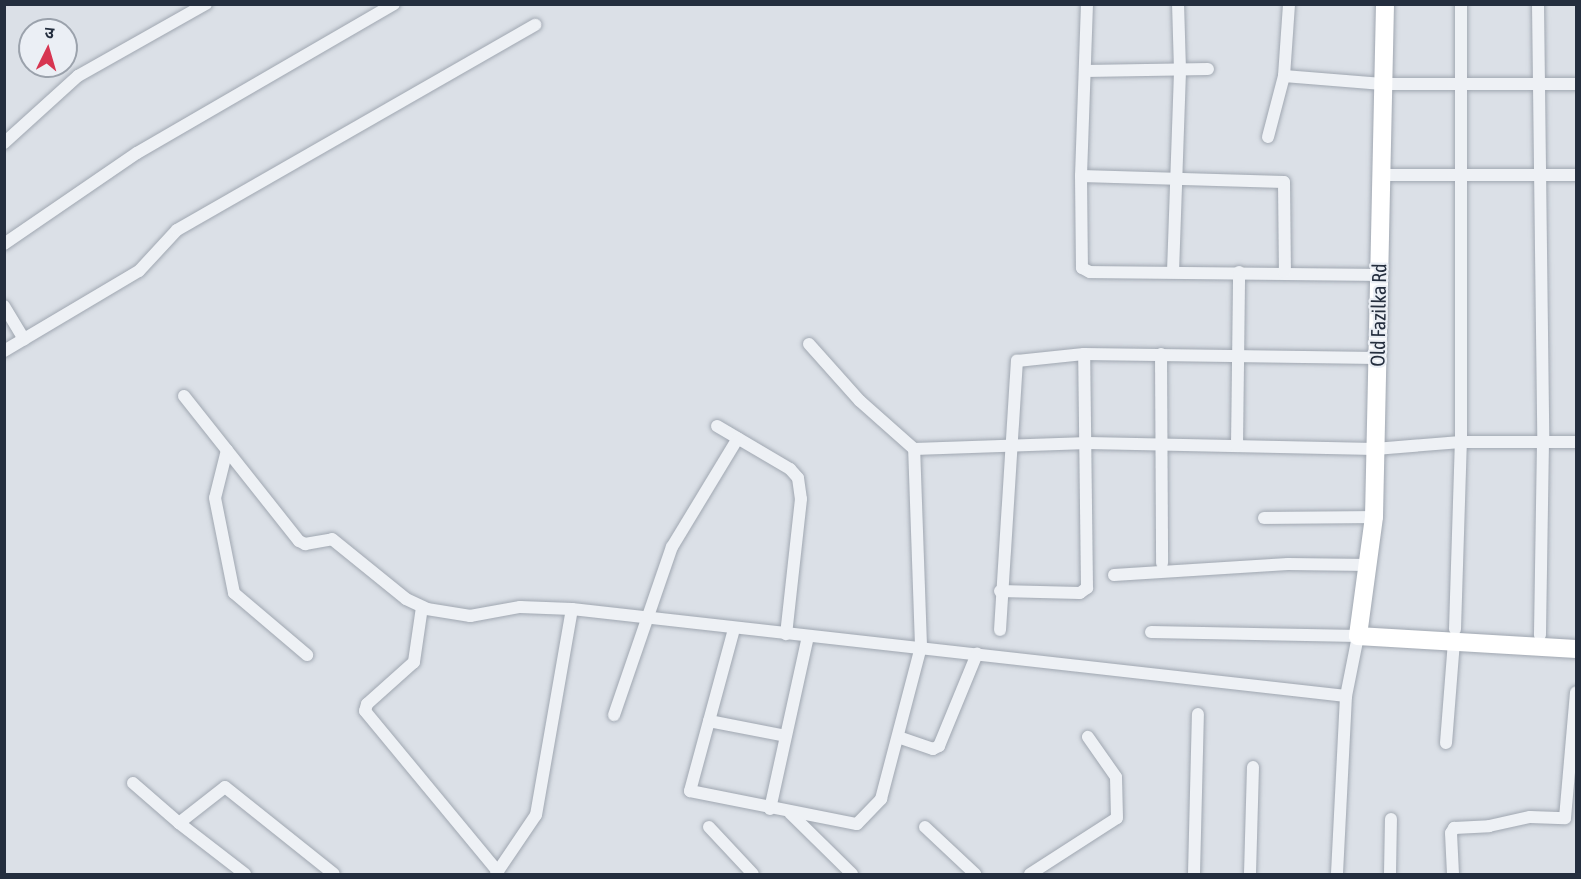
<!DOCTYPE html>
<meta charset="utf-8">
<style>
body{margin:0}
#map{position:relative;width:1581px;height:879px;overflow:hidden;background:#dbe0e7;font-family:"Asap Condensed","Noto Sans Devanagari",sans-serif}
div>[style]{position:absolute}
.roads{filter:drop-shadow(0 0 2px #a0a7b1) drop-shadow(0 0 2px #a0a7b1)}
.minor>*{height:12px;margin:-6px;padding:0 6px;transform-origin:6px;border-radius:6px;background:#eef1f5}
.secondary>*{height:18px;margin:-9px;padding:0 9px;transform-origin:9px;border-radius:9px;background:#fff}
span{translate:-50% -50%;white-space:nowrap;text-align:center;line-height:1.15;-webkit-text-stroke:4.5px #ebeff5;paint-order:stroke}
.street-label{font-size:20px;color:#242e3e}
.frame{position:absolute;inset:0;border:6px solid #242e3e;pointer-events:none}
.north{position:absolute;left:18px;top:18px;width:60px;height:60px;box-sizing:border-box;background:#ebeff5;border:2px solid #9ba2ac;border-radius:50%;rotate:5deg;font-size:16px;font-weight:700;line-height:24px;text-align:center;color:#242e3e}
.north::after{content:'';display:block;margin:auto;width:21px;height:27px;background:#d73551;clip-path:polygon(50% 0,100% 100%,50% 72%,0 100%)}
</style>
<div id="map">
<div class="roads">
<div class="minor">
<i style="left:1087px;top:4px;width:172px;rotate:92deg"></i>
<i style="left:1081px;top:176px;width:92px;rotate:89.4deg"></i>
<i style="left:1082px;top:268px;width:9px;rotate:27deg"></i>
<i style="left:1090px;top:272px;width:289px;rotate:0.6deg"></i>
<i style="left:1538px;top:4px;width:438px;rotate:89.3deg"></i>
<i style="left:1543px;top:442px;width:193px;rotate:90.9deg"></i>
<i style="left:1085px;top:71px;width:123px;rotate:-0.9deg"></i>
<i style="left:1284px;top:76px;width:99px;rotate:4.6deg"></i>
<i style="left:1383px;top:84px;width:193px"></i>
<i style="left:1268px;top:137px;width:63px;rotate:-75.3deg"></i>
<i style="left:1284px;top:76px;width:72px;rotate:-86deg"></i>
<i style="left:4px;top:143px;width:100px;rotate:-42.2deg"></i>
<i style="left:78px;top:76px;width:147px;rotate:-29.4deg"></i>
<i style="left:1381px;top:175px;width:195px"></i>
<i style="left:1081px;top:176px;width:203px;rotate:1.7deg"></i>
<i style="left:1284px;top:182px;width:90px;rotate:89.4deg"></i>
<i style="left:4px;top:244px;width:161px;rotate:-34.4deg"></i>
<i style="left:137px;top:153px;width:297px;rotate:-30.1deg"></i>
<i style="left:1173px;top:272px;width:202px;rotate:-88deg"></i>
<i style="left:1180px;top:70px;width:66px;rotate:-91.7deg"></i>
<i style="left:4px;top:306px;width:39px;rotate:59deg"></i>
<i style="left:809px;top:344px;width:76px;rotate:48.2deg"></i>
<i style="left:860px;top:401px;width:72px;rotate:41.6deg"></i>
<i style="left:914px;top:449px;width:174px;rotate:-2deg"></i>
<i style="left:1088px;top:443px;width:287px;rotate:1.2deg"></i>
<i style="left:1375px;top:449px;width:86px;rotate:-4.7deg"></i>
<i style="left:1461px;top:442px;width:115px"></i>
<i style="left:4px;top:351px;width:157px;rotate:-30.7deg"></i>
<i style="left:139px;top:271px;width:56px;rotate:-47.2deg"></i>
<i style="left:177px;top:230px;width:413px;rotate:-29.8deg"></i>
<i style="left:1161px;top:354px;width:209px;rotate:89.7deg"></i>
<i style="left:184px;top:396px;width:185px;rotate:51.6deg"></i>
<i style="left:299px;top:541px;width:7px;rotate:27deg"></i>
<i style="left:305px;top:544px;width:27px;rotate:-10deg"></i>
<i style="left:332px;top:539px;width:95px;rotate:39deg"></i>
<i style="left:406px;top:599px;width:23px;rotate:25deg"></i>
<i style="left:427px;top:609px;width:44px;rotate:9.2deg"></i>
<i style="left:470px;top:616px;width:51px;rotate:-10.2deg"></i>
<i style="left:520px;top:607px;width:52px;rotate:2.2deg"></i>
<i style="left:572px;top:609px;width:779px;rotate:6.41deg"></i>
<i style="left:717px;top:426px;width:85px;rotate:30.5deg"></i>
<i style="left:790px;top:469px;width:12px;rotate:48deg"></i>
<i style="left:798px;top:478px;width:21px;rotate:82deg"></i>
<i style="left:801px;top:499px;width:136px;rotate:96.3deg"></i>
<i style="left:1237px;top:446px;width:174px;rotate:-89.3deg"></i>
<i style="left:227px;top:450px;width:49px;rotate:104deg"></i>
<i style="left:215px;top:498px;width:97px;rotate:78.7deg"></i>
<i style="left:234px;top:593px;width:96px;rotate:40.3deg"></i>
<i style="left:1264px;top:518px;width:110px;rotate:-0.5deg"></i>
<i style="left:1114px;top:575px;width:174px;rotate:-3.6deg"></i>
<i style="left:1288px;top:564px;width:82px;rotate:0.7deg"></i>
<i style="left:1000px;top:591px;width:80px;rotate:1.4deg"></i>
<i style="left:1080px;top:593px;width:9px;rotate:-36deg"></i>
<i style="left:1087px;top:588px;width:234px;rotate:-90.7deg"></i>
<i style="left:422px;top:607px;width:56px;rotate:98.3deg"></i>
<i style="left:414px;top:662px;width:63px;rotate:138.2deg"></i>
<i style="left:367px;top:704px;width:7px;rotate:106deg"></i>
<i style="left:365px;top:711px;width:209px;rotate:50.4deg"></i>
<i style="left:734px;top:629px;width:168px;rotate:105.2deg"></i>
<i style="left:690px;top:791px;width:170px;rotate:11.2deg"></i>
<i style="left:857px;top:824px;width:35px;rotate:-46deg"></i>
<i style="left:881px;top:799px;width:158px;rotate:-75.3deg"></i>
<i style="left:921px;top:646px;width:197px;rotate:-92deg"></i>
<i style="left:1455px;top:629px;width:187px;rotate:-88.2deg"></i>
<i style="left:1461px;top:442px;width:438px;rotate:-90deg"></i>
<i style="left:1000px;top:630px;width:270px;rotate:-86.4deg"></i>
<i style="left:1017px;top:361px;width:67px;rotate:-6deg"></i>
<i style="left:1084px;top:354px;width:293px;rotate:0.8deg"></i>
<i style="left:1151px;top:632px;width:207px;rotate:1.1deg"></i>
<i style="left:1358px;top:636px;width:61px;rotate:101.3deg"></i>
<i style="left:1346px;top:696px;width:178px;rotate:92.9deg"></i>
<i style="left:614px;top:715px;width:178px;rotate:-71deg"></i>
<i style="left:672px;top:547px;width:127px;rotate:-58.8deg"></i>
<i style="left:709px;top:721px;width:78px;rotate:11deg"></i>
<i style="left:898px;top:737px;width:37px;rotate:19deg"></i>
<i style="left:933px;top:749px;width:7px;rotate:-27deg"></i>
<i style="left:939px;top:746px;width:100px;rotate:-67.6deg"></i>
<i style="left:1446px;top:743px;width:101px;rotate:-85.5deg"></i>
<i style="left:133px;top:783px;width:61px;rotate:41deg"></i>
<i style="left:770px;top:809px;width:177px;rotate:-77.6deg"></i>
<i style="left:790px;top:813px;width:87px;rotate:44.5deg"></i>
<i style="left:709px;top:827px;width:64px;rotate:46.9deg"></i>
<i style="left:925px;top:827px;width:69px;rotate:43.2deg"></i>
<i style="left:245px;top:874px;width:83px;rotate:-142.3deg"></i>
<i style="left:179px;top:823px;width:58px;rotate:-38deg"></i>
<i style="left:225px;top:787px;width:139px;rotate:38.6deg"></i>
<i style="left:496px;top:874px;width:71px;rotate:-55.9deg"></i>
<i style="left:536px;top:815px;width:209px;rotate:-80.1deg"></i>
<i style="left:1030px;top:874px;width:103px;rotate:-32.8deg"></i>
<i style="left:1117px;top:818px;width:41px;rotate:-91.4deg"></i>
<i style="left:1116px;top:777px;width:49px;rotate:-125deg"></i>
<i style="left:1194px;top:874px;width:160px;rotate:-88.6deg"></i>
<i style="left:1250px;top:874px;width:107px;rotate:-88.4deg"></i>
<i style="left:1390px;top:874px;width:55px;rotate:-89deg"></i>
<i style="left:1453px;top:874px;width:41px;rotate:-92.8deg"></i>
<i style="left:1451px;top:833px;width:6px;rotate:-59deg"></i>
<i style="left:1454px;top:828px;width:35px;rotate:-3deg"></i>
<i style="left:1489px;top:826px;width:42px;rotate:-12.4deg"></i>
<i style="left:1530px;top:817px;width:35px;rotate:2deg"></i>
<i style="left:1565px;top:818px;width:126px;rotate:-85deg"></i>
</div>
<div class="secondary">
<i style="left:1385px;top:4px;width:513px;rotate:91.23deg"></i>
<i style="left:1374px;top:517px;width:120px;rotate:97.7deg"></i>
<i style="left:1358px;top:636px;width:218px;rotate:3.4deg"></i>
</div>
</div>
<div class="street-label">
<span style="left:1378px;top:315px;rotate:-89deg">Old Fazilka Rd</span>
</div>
<div class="frame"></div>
<div class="north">उ</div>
</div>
